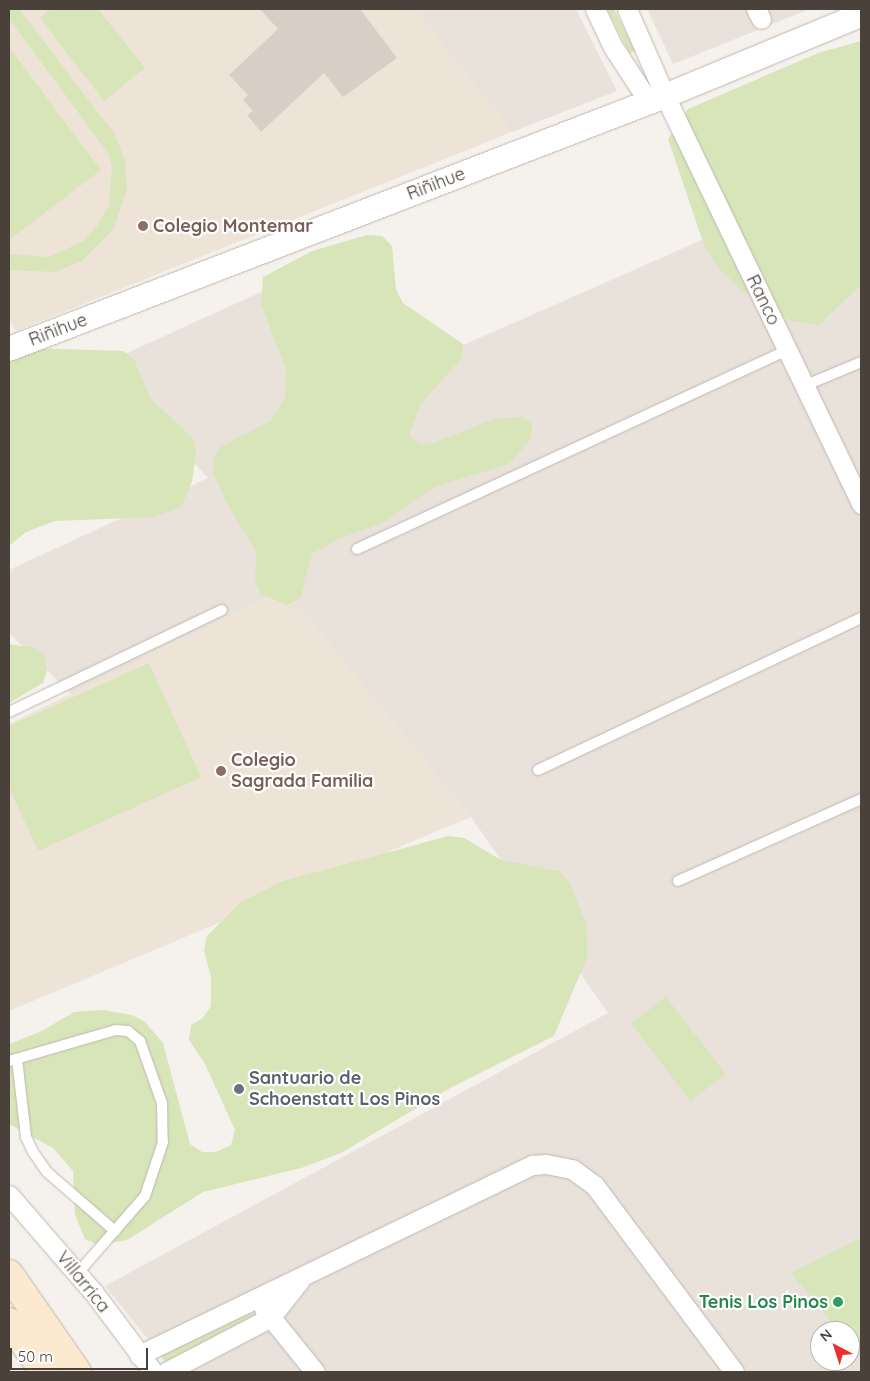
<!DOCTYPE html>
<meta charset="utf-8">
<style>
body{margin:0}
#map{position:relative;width:870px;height:1381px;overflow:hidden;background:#f5f1ec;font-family:Quicksand,sans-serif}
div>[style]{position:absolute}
.residential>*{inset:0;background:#e8e2db}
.education>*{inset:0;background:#ede3d7}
.green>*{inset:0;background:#d8e5b9}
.building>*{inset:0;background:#d9cec5}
.roads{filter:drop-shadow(0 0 1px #c0b7af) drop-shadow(0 0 1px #c0b7af)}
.service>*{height:10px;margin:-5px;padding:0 5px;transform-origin:5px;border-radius:5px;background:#fff}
.minor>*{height:19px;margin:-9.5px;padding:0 9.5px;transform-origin:9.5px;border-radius:9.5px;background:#fff}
.tertiary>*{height:24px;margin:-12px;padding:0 12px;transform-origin:12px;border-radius:12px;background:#fff}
.secondary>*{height:28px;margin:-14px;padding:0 14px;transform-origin:14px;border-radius:14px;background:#fbead0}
.dots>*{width:14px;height:14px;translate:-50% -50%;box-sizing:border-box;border:2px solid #fff;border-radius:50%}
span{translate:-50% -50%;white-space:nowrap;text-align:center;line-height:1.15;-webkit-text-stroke:4.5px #fff;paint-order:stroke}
.street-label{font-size:18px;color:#49413a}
.education-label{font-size:18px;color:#785e54;font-weight:700}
.left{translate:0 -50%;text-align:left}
.worship-label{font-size:18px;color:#5b616d;font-weight:700}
.leisure-label{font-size:18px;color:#27864d;font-weight:700}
.right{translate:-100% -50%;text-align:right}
.frame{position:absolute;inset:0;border:10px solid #49413a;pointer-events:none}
.north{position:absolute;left:810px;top:1321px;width:50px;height:50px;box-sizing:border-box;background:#fff;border:1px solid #b6b3b0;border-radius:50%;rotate:320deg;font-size:14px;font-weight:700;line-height:20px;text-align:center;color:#49413a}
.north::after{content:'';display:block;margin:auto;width:18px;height:22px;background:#e92f2f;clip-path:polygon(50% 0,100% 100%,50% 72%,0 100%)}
.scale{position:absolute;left:10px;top:1348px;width:138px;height:22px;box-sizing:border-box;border:2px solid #49413a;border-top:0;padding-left:6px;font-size:15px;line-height:18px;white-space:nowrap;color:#49413a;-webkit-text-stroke:4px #fff;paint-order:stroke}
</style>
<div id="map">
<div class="residential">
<i style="clip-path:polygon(414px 9px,576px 9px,617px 91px,512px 132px)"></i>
<i style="clip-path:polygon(647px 9px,810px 9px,673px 64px)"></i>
<i style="clip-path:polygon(evenodd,711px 236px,861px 277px,861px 1372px,174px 1372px,105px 1286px,608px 1013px,471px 817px,284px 589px,71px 694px,9px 633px,9px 570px,208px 478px,105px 363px,360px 247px,416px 366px,711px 236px,820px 1331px,850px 1331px,850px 1361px,820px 1361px,820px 1331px)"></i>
</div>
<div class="education">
<i style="clip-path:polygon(9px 9px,414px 9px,512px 132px,16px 331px,9px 320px)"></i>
<i style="clip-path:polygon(284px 589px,471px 817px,9px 1011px,9px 724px)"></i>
</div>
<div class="green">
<i style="clip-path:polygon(9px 9px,19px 9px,114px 133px,125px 160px,127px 189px,113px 230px,82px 261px,54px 272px,9px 270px,9px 254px,48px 257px,82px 242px,97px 226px,109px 205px,112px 168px,109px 154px,9px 19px)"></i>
<i style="clip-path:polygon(50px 9px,98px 9px,145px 68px,104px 101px,40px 18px)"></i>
<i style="clip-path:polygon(607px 9px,614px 9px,635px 51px,630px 54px)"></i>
<i style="clip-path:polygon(861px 41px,861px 285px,819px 325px,791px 321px,741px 289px,721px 271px,705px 248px,668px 139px,688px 109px,818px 53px)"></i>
<i style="clip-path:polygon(9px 47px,101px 170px,9px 240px)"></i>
<i style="clip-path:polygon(367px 235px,382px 236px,392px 246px,396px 289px,403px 303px,463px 344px,462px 358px,420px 405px,409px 435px,420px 444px,434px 443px,494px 419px,522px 417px,533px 425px,530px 440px,509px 464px,434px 487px,383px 523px,338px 539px,312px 554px,301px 597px,288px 605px,260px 594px,255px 581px,256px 551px,225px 500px,214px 474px,213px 460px,220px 447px,271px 421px,285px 398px,286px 370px,261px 304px,263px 277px,312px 251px)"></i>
<i style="clip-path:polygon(33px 348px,123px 351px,134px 359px,150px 398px,193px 438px,196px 453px,192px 482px,181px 507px,154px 517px,55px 521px,26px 532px,9px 546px,9px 355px)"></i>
<i style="clip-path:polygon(9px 644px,34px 648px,45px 656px,47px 670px,43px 683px,9px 703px)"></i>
<i style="clip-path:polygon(149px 663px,201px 777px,38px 851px,9px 787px,9px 726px)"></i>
<i style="clip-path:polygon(448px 836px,464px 838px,501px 860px,559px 871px,569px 882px,586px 924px,588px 955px,554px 1036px,452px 1087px,341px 1153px,301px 1168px,203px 1192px,127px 1240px,98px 1245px,85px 1239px,75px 1215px,73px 1171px,53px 1148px,9px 1124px,9px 1044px,42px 1031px,74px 1012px,103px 1010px,132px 1015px,144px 1021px,163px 1043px,190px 1144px,202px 1152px,216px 1152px,231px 1145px,235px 1130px,205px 1064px,189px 1040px,191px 1025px,203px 1018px,211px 1006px,211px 977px,204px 950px,207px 936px,240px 903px,280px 882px)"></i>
<i style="clip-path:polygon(666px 997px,726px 1074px,690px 1101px,631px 1023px)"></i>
<i style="clip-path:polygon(861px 1238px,861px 1359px,850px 1345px,850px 1331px,839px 1331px,791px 1273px)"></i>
<i style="clip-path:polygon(250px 1309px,252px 1317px,165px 1362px,160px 1355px)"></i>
</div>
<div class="building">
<i style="clip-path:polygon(260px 9px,360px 9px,397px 58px,343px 97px,324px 73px,261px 132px,247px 115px,253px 111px,243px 100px,248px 95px,229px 75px,278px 29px)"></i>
</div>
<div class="roads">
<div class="service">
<i style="left:804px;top:386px;width:62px;rotate:-22.8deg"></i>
<i style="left:357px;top:549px;width:474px;rotate:-24.8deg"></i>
<i style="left:9px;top:712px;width:236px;rotate:-25.6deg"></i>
<i style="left:538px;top:770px;width:357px;rotate:-25.2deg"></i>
<i style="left:678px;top:881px;width:201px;rotate:-24.1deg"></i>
<i style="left:17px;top:1059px;width:79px;rotate:83.4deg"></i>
<i style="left:26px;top:1137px;width:17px;rotate:65deg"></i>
<i style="left:33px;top:1152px;width:24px;rotate:55deg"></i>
<i style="left:47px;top:1172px;width:90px;rotate:40.9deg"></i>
<i style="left:9px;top:1061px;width:111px;rotate:-16.2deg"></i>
<i style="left:116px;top:1030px;width:12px;rotate:5deg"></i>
<i style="left:128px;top:1031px;width:16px;rotate:40deg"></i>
<i style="left:140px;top:1041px;width:66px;rotate:70.5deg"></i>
<i style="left:162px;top:1103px;width:39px;rotate:89deg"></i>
<i style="left:163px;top:1142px;width:57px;rotate:108.4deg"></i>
<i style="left:145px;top:1196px;width:103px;rotate:131.1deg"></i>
</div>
<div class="minor">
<i style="left:595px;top:9px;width:42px;rotate:64.7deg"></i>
<i style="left:613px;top:47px;width:66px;rotate:56.8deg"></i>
<i style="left:627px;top:9px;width:95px;rotate:66.4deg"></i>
<i style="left:665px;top:96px;width:453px;rotate:64.3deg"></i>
<i style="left:756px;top:9px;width:11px;rotate:63deg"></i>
<i style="left:9px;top:1195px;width:130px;rotate:49.1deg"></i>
<i style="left:94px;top:1293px;width:99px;rotate:53.2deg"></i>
<i style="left:264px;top:1309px;width:81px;rotate:51deg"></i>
<i style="left:139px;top:1355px;width:437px;rotate:-25.8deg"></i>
<i style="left:532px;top:1165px;width:14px;rotate:-4deg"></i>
<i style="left:546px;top:1164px;width:26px;rotate:11deg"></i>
<i style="left:572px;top:1169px;width:29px;rotate:36deg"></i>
<i style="left:595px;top:1186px;width:232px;rotate:53.2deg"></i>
<i style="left:166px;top:1372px;width:119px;rotate:-27.6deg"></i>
<i style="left:271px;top:1317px;width:47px;rotate:-51.9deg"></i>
</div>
<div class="tertiary">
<i style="left:9px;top:349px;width:703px;rotate:-21.09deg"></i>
<i style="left:665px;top:96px;width:212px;rotate:-22.5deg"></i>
</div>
<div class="secondary">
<i style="left:9px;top:1274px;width:119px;rotate:55.2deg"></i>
<i style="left:9px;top:1322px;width:62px;rotate:54.2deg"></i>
</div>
</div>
<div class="dots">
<i style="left:143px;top:226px;background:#8d6e63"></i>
<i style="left:221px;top:771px;background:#8d6e63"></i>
<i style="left:239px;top:1089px;background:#6b7280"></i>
<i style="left:838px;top:1302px;background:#2e9e5b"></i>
</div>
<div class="street-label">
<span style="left:436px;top:184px;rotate:-21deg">Riñihue</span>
<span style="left:763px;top:300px;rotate:64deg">Ranco</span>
<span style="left:58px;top:330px;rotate:-21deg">Riñihue</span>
<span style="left:83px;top:1282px;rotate:51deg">Villarrica</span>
</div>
<div class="education-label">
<span class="left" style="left:153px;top:226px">Colegio Montemar</span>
<span class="left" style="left:231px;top:771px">Colegio<br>Sagrada Familia</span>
</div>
<div class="worship-label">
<span class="left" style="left:249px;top:1089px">Santuario de<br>Schoenstatt Los Pinos</span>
</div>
<div class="leisure-label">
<span class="right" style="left:828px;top:1302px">Tenis Los Pinos</span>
</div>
<div class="frame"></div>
<div class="north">N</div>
<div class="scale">50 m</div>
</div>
